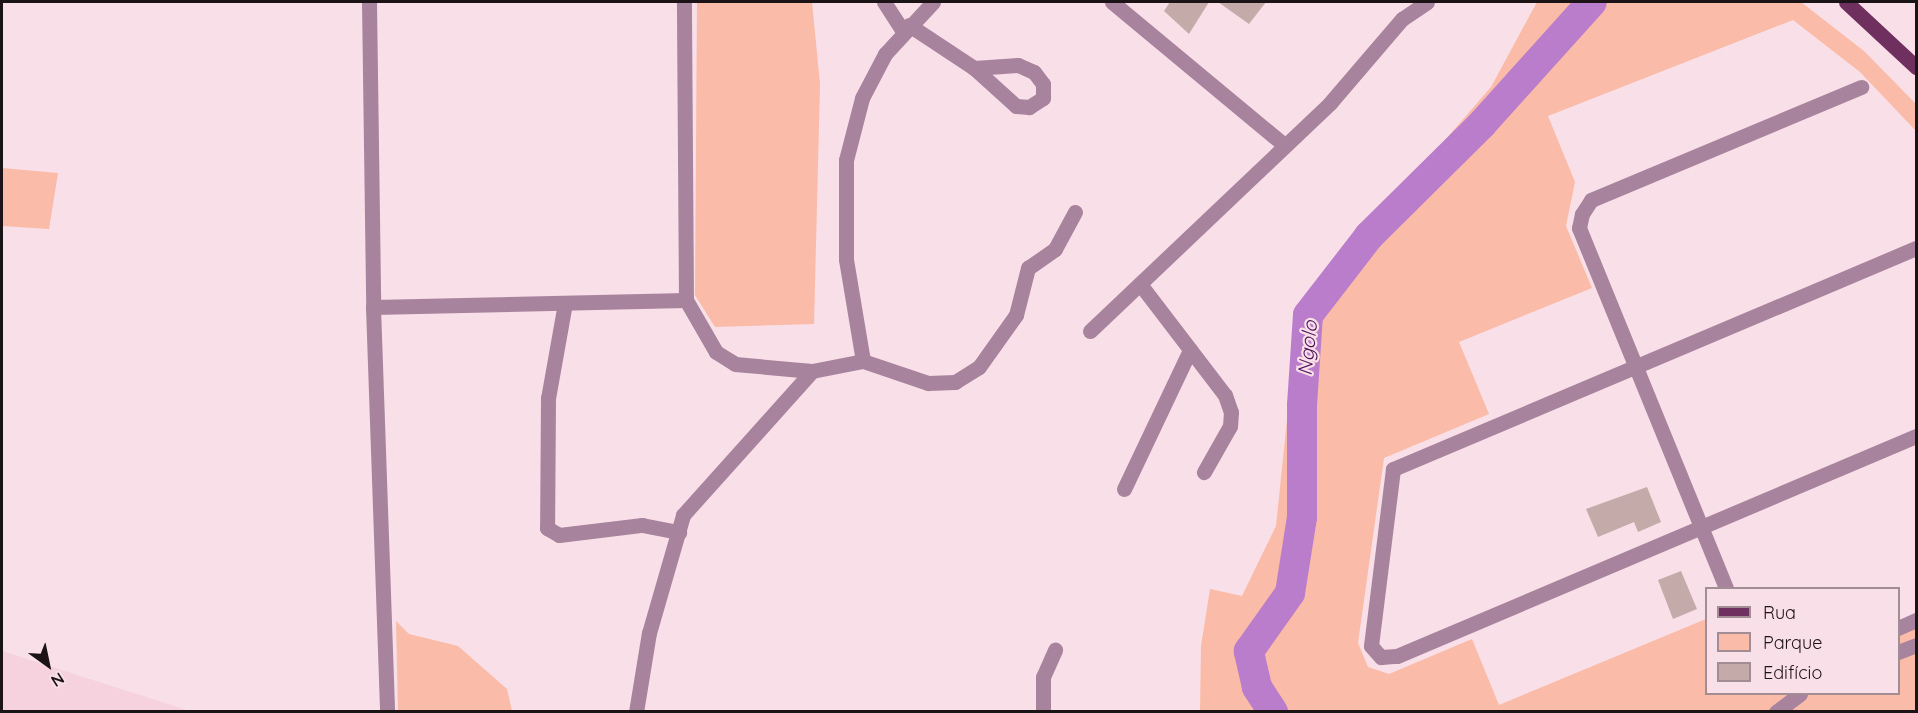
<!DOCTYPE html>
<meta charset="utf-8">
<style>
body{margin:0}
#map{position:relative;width:1918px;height:713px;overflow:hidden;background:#f9dfe7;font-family:Quicksand,sans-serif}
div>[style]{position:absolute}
.built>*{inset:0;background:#f5d2dd}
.green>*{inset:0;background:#fabba8}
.river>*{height:30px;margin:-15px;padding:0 15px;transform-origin:15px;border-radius:15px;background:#b97dcc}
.building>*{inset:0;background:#c5aaaa}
.minor>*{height:15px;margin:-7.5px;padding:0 7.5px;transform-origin:7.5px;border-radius:7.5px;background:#a8839d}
.major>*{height:15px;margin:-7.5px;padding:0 7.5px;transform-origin:7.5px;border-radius:7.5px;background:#6f2f5f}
span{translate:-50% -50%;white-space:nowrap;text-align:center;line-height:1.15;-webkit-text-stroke:4.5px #f9dfe7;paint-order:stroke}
.water-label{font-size:20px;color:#4a1159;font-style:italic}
.frame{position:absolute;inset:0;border:3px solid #1c1316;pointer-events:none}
.legend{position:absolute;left:1705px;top:587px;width:195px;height:108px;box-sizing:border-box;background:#f9dfe7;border:2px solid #a18d93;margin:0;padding:8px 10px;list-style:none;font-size:18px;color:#1c1316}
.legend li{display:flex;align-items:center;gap:12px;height:30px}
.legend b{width:30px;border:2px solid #a18d93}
.north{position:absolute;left:18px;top:635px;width:60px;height:60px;-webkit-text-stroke:4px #f9dfe7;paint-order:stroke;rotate:147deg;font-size:16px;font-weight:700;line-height:24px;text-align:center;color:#1c1316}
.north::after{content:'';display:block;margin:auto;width:21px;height:27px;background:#1c1316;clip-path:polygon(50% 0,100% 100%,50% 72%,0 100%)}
</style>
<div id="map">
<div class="built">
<i style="clip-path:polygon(2px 651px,190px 711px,2px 711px)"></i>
</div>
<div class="green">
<i style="clip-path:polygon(697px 2px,812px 2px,820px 84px,814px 324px,715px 327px,695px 295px)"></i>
<i style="clip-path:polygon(1537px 2px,1801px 2px,1864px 51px,1916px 104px,1916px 131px,1860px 72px,1793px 20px,1548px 116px,1575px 182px,1566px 226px,1592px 288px,1459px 342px,1489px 414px,1384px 458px,1358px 643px,1368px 667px,1389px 674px,1472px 639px,1499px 705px,1706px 619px,1706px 694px,1898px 694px,1899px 636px,1916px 628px,1916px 711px,1200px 712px,1201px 646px,1210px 589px,1242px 596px,1276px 526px,1296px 333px,1304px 303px,1491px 87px)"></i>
<i style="clip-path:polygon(2px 168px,58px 173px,49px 229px,2px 226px)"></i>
<i style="clip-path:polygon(396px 621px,409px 634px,458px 646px,507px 689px,512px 711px,398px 711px)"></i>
</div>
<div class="river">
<i style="left:1273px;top:712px;width:30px;rotate:-123deg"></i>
<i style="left:1257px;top:687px;width:37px;rotate:-103deg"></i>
<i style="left:1249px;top:651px;width:71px;rotate:-54.7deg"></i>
<i style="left:1290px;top:593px;width:77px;rotate:-81deg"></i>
<i style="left:1302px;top:517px;width:112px;rotate:-90deg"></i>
<i style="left:1302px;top:405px;width:90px;rotate:-86.2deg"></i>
<i style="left:1308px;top:315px;width:100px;rotate:-52.3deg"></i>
<i style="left:1369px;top:236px;width:159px;rotate:-44.7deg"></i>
<i style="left:1482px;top:124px;width:164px;rotate:-48deg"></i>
</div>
<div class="building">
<i style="clip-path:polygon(1170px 2px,1209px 2px,1189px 34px,1164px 11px)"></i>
<i style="clip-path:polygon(1218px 2px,1266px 2px,1249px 24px)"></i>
<i style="clip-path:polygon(1647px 487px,1661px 522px,1638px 532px,1634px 522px,1598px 537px,1586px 509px)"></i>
<i style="clip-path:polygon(1681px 571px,1697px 609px,1673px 619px,1658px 580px)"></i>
</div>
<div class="minor">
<i style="left:369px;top:2px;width:305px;rotate:89.2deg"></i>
<i style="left:373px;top:307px;width:405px;rotate:88deg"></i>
<i style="left:884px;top:2px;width:35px;rotate:57deg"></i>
<i style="left:1112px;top:2px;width:224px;rotate:39.7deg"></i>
<i style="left:909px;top:25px;width:78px;rotate:33.5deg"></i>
<i style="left:974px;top:68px;width:44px;rotate:-3.9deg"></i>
<i style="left:1018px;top:65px;width:17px;rotate:24deg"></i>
<i style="left:1034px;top:72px;width:15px;rotate:53deg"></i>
<i style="left:1043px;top:84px;width:14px;rotate:90deg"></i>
<i style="left:1043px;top:98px;width:17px;rotate:147deg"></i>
<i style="left:1029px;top:107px;width:13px;rotate:-176deg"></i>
<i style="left:1016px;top:106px;width:57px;rotate:-137.9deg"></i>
<i style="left:1916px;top:248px;width:568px;rotate:157.09deg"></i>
<i style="left:1393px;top:469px;width:178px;rotate:97.1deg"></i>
<i style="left:1371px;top:646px;width:15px;rotate:48deg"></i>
<i style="left:1381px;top:657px;width:16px;rotate:-4deg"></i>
<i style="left:1397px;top:656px;width:564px;rotate:-22.97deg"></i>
<i style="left:1140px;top:284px;width:140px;rotate:52.6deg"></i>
<i style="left:1225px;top:395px;width:18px;rotate:71deg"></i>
<i style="left:1231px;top:412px;width:14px;rotate:94deg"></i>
<i style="left:1230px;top:426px;width:53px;rotate:119.5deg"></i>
<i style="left:686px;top:300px;width:60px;rotate:60deg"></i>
<i style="left:716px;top:352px;width:22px;rotate:32deg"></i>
<i style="left:735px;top:364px;width:77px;rotate:5.2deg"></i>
<i style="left:812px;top:371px;width:52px;rotate:-11.1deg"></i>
<i style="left:863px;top:361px;width:69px;rotate:18.7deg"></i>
<i style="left:928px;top:383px;width:27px;rotate:-2deg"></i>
<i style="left:955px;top:382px;width:28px;rotate:-32deg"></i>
<i style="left:979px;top:367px;width:64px;rotate:-54.6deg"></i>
<i style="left:1016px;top:315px;width:49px;rotate:-75.7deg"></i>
<i style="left:1028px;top:268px;width:33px;rotate:-35deg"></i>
<i style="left:1055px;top:249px;width:42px;rotate:-61.6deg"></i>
<i style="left:565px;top:303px;width:97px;rotate:100.1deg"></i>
<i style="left:548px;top:398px;width:130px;rotate:90.4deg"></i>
<i style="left:547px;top:528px;width:14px;rotate:30deg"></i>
<i style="left:559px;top:535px;width:84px;rotate:-6.9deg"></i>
<i style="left:642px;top:525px;width:38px;rotate:11deg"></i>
<i style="left:373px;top:307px;width:313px;rotate:-1.3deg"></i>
<i style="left:686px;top:300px;width:298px;rotate:-90.4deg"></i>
<i style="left:1090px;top:331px;width:331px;rotate:-43.5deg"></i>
<i style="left:1330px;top:103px;width:111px;rotate:-49.4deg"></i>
<i style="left:1402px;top:19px;width:30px;rotate:-34deg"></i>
<i style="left:863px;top:361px;width:103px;rotate:-99.5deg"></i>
<i style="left:846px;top:259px;width:99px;rotate:-90deg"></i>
<i style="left:846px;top:160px;width:64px;rotate:-75.5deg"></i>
<i style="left:862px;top:98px;width:50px;rotate:-62.4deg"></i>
<i style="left:885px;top:54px;width:71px;rotate:-47.3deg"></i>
<i style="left:1124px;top:489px;width:154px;rotate:-64.6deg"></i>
<i style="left:1726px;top:588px;width:389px;rotate:-112.2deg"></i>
<i style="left:1579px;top:228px;width:14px;rotate:-78deg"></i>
<i style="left:1582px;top:214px;width:17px;rotate:-57deg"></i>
<i style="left:1591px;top:200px;width:293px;rotate:-22.7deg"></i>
<i style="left:1898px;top:628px;width:20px;rotate:-24deg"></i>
<i style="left:1898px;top:652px;width:19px;rotate:-21deg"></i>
<i style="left:636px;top:712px;width:80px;rotate:-80.7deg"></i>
<i style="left:649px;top:633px;width:123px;rotate:-73.9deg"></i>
<i style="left:683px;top:515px;width:193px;rotate:-48.1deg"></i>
<i style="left:1043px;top:712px;width:35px;rotate:-90deg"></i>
<i style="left:1043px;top:677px;width:30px;rotate:-66deg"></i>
<i style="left:1776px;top:712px;width:30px;rotate:-37deg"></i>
</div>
<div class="major">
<i style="left:1846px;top:2px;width:96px;rotate:42.9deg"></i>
</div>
<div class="water-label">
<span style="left:1307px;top:348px;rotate:-84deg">Ngolo</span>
</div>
<div class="frame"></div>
<ul class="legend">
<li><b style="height:8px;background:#6f2f5f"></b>Rua</li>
<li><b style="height:16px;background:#fabba8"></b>Parque</li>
<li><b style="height:16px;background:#c5aaaa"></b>Edifício</li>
</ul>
<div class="north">N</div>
</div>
